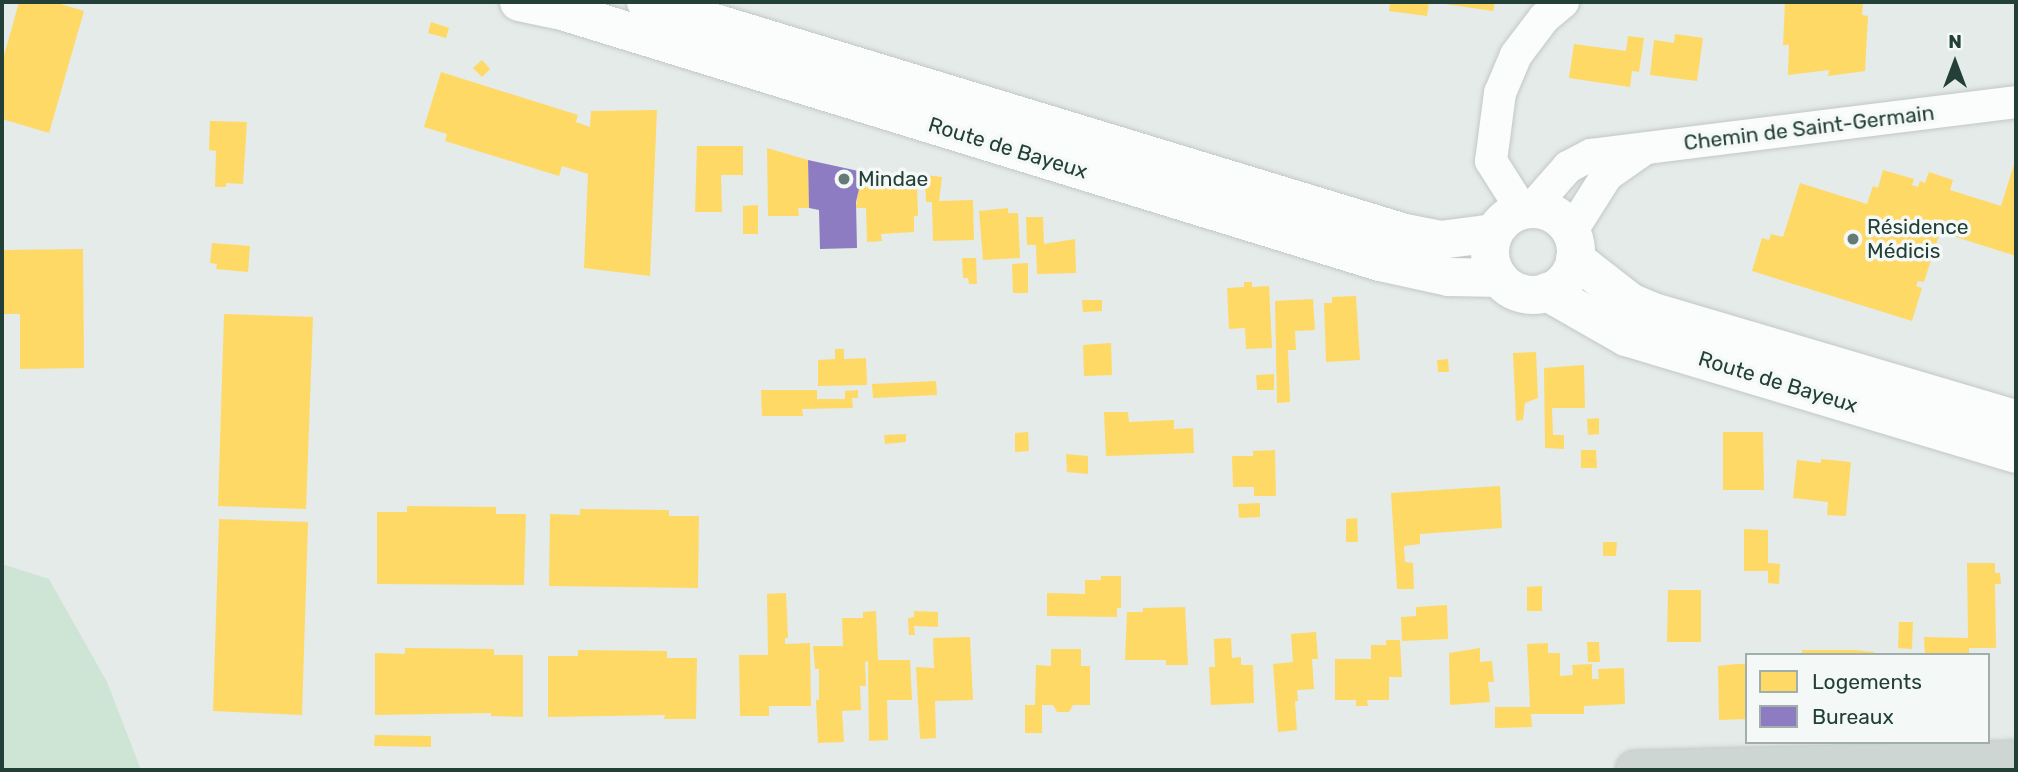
<!DOCTYPE html>
<meta charset="utf-8">
<style>
body{margin:0}
#map{position:relative;width:2018px;height:772px;overflow:hidden;background:#e5ebe8;font-family:Rubik,sans-serif}
div>[style]{position:absolute}
.green>*{inset:0;background:#cee4d5}
.homes>*{inset:0;background:#ffd966}
.offices>*{inset:0;background:#8e7cc3}
.roads{filter:drop-shadow(0 0 2px #c2c8c5) drop-shadow(0 0 2px #c2c8c5)}
.street>*{height:32px;margin:-16px;padding:0 16px;transform-origin:16px;border-radius:16px;background:#fbfcfc}
.secondary>*{height:38px;margin:-19px;padding:0 19px;transform-origin:19px;border-radius:19px;background:#fbfcfc}
.secondary>.ring{margin:-19px;padding:0;box-sizing:content-box;background:none;border:38px solid #fbfcfc;border-radius:50%}
.primary>*{height:38px;margin:-19px;padding:0 19px;transform-origin:19px;border-radius:19px;background:#ced6d4}
.dots>*{width:19px;height:19px;translate:-50% -50%;box-sizing:border-box;border:4px solid #f4f9f7;border-radius:50%}
span{translate:-50% -50%;white-space:nowrap;text-align:center;line-height:1.15;-webkit-text-stroke:7px #f4f9f7;paint-order:stroke}
.street-label{font-size:21px;color:#223f38}
.poi-label{font-size:21px;color:#223f38}
.left{translate:0 -50%;text-align:left}
.frame{position:absolute;inset:0;border:4px solid #223f38;pointer-events:none}
.legend{position:absolute;left:1745px;top:653px;width:245px;height:91px;box-sizing:border-box;background:#f4f9f7;border:2px solid #a0afab;margin:0;padding:9px 12px;list-style:none;font-size:21px;color:#223f38}
.legend li{display:flex;align-items:center;gap:14px;height:35px}
.legend b{width:35px;border:2px solid #a0afab}
.north{position:absolute;left:1920px;top:28px;width:70px;height:70px;-webkit-text-stroke:5px #f4f9f7;paint-order:stroke;rotate:0deg;font-size:19px;font-weight:700;line-height:28px;text-align:center;color:#223f38}
.north::after{content:'';display:block;margin:auto;width:24px;height:32px;background:#223f38;clip-path:polygon(50% 0,100% 100%,50% 72%,0 100%)}
</style>
<div id="map">
<div class="green">
<i style="clip-path:polygon(2px 564px,49px 579px,107px 682px,141px 770px,2px 770px)"></i>
</div>
<div class="homes">
<i style="clip-path:polygon(19px 2px,54px 2px,84px 11px,49px 133px,2px 119px,2px 63px)"></i>
<i style="clip-path:polygon(1390px 2px,1429px 2px,1427px 16px,1389px 11px)"></i>
<i style="clip-path:polygon(1446px 2px,1495px 2px,1493px 11px,1445px 4px)"></i>
<i style="clip-path:polygon(1785px 2px,1863px 2px,1862px 15px,1868px 16px,1865px 71px,1828px 76px,1829px 70px,1788px 75px,1789px 45px,1783px 45px)"></i>
<i style="clip-path:polygon(431px 22px,449px 28px,446px 38px,428px 33px)"></i>
<i style="clip-path:polygon(1675px 34px,1703px 38px,1697px 81px,1650px 75px,1654px 40px,1674px 43px)"></i>
<i style="clip-path:polygon(1628px 36px,1644px 38px,1639px 72px,1632px 71px,1630px 87px,1569px 78px,1574px 44px,1626px 51px)"></i>
<i style="clip-path:polygon(482px 60px,490px 69px,482px 77px,473px 68px)"></i>
<i style="clip-path:polygon(441px 72px,578px 115px,576px 122px,590px 127px,591px 111px,657px 110px,650px 276px,584px 268px,588px 174px,562px 166px,559px 176px,445px 141px,447px 134px,424px 127px)"></i>
<i style="clip-path:polygon(210px 121px,247px 122px,243px 184px,226px 183px,226px 187px,215px 187px,216px 151px,209px 150px)"></i>
<i style="clip-path:polygon(697px 146px,743px 146px,743px 175px,721px 175px,722px 212px,695px 212px)"></i>
<i style="clip-path:polygon(767px 148px,808px 160px,809px 208px,798px 208px,799px 216px,768px 216px)"></i>
<i style="clip-path:polygon(2016px 158px,2016px 256px,1940px 232px,1924px 282px,1918px 281px,1916px 286px,1922px 288px,1912px 321px,1752px 271px,1762px 238px,1769px 240px,1771px 234px,1783px 237px,1800px 183px,1867px 204px,1873px 186px,1878px 188px,1883px 170px,1914px 179px,1912px 185px,1918px 187px,1920px 181px,1925px 183px,1929px 172px,1953px 180px,1950px 190px,2001px 206px)"></i>
<i style="clip-path:polygon(925px 175px,942px 177px,939px 201px,973px 200px,974px 240px,933px 241px,932px 202px,926px 202px)"></i>
<i style="clip-path:polygon(917px 185px,918px 216px,914px 216px,914px 232px,881px 234px,882px 241px,867px 242px,866px 208px,856px 208px,859px 186px)"></i>
<i style="clip-path:polygon(758px 205px,758px 234px,743px 234px,743px 206px)"></i>
<i style="clip-path:polygon(1008px 208px,1008px 213px,1018px 213px,1020px 258px,983px 260px,979px 211px)"></i>
<i style="clip-path:polygon(1026px 217px,1043px 217px,1044px 244px,1075px 239px,1076px 273px,1037px 274px,1036px 245px,1027px 245px)"></i>
<i style="clip-path:polygon(212px 243px,250px 246px,248px 272px,216px 269px,217px 264px,210px 263px)"></i>
<i style="clip-path:polygon(83px 249px,84px 368px,20px 369px,20px 314px,2px 314px,2px 250px)"></i>
<i style="clip-path:polygon(962px 258px,976px 258px,977px 284px,969px 284px,968px 278px,963px 278px)"></i>
<i style="clip-path:polygon(1028px 263px,1028px 293px,1013px 293px,1012px 264px)"></i>
<i style="clip-path:polygon(1244px 282px,1252px 282px,1252px 287px,1269px 286px,1272px 348px,1246px 349px,1245px 328px,1229px 329px,1227px 288px,1244px 287px)"></i>
<i style="clip-path:polygon(1356px 296px,1360px 360px,1326px 362px,1324px 303px,1332px 303px,1332px 297px)"></i>
<i style="clip-path:polygon(1313px 299px,1315px 330px,1295px 331px,1296px 350px,1288px 350px,1290px 402px,1277px 403px,1275px 301px)"></i>
<i style="clip-path:polygon(1082px 300px,1102px 300px,1102px 311px,1083px 312px)"></i>
<i style="clip-path:polygon(224px 314px,313px 317px,306px 509px,218px 506px)"></i>
<i style="clip-path:polygon(1111px 343px,1112px 375px,1084px 376px,1083px 345px)"></i>
<i style="clip-path:polygon(835px 349px,844px 349px,844px 359px,866px 358px,867px 385px,818px 386px,818px 360px,835px 359px)"></i>
<i style="clip-path:polygon(1536px 352px,1538px 398px,1525px 403px,1523px 420px,1516px 421px,1513px 353px)"></i>
<i style="clip-path:polygon(1448px 359px,1449px 372px,1438px 372px,1437px 360px)"></i>
<i style="clip-path:polygon(1584px 365px,1585px 408px,1552px 408px,1553px 435px,1564px 435px,1564px 449px,1545px 448px,1544px 368px)"></i>
<i style="clip-path:polygon(1274px 374px,1274px 390px,1257px 390px,1256px 375px)"></i>
<i style="clip-path:polygon(936px 381px,937px 395px,873px 398px,872px 384px)"></i>
<i style="clip-path:polygon(761px 390px,817px 390px,817px 399px,845px 399px,845px 391px,858px 390px,858px 398px,852px 398px,853px 408px,802px 409px,803px 416px,762px 416px)"></i>
<i style="clip-path:polygon(1104px 412px,1128px 412px,1129px 422px,1174px 420px,1174px 429px,1193px 428px,1194px 453px,1106px 456px)"></i>
<i style="clip-path:polygon(1599px 418px,1599px 434px,1588px 435px,1587px 419px)"></i>
<i style="clip-path:polygon(1028px 432px,1029px 451px,1015px 452px,1015px 433px)"></i>
<i style="clip-path:polygon(1723px 432px,1763px 432px,1764px 490px,1723px 490px)"></i>
<i style="clip-path:polygon(906px 434px,906px 442px,885px 444px,884px 435px)"></i>
<i style="clip-path:polygon(1275px 450px,1276px 496px,1254px 496px,1254px 487px,1233px 487px,1232px 456px,1253px 456px,1253px 451px)"></i>
<i style="clip-path:polygon(1581px 450px,1596px 450px,1597px 468px,1581px 468px)"></i>
<i style="clip-path:polygon(1066px 454px,1088px 456px,1088px 474px,1067px 472px)"></i>
<i style="clip-path:polygon(1821px 459px,1851px 462px,1846px 516px,1827px 515px,1828px 502px,1793px 498px,1797px 460px,1821px 463px)"></i>
<i style="clip-path:polygon(1500px 486px,1502px 528px,1420px 534px,1420px 544px,1404px 546px,1405px 562px,1413px 563px,1414px 589px,1397px 589px,1391px 493px)"></i>
<i style="clip-path:polygon(1260px 503px,1260px 517px,1239px 518px,1238px 504px)"></i>
<i style="clip-path:polygon(407px 506px,496px 507px,496px 514px,526px 514px,524px 585px,377px 584px,377px 512px,407px 512px)"></i>
<i style="clip-path:polygon(580px 509px,669px 510px,669px 516px,699px 516px,698px 588px,549px 586px,550px 514px,580px 515px)"></i>
<i style="clip-path:polygon(1357px 518px,1358px 542px,1346px 542px,1346px 519px)"></i>
<i style="clip-path:polygon(219px 519px,308px 522px,302px 715px,213px 711px)"></i>
<i style="clip-path:polygon(1744px 529px,1768px 530px,1768px 563px,1780px 564px,1779px 584px,1768px 583px,1768px 571px,1744px 571px)"></i>
<i style="clip-path:polygon(1603px 542px,1617px 542px,1616px 556px,1603px 556px)"></i>
<i style="clip-path:polygon(1967px 563px,1995px 563px,1995px 573px,2000px 573px,2001px 584px,1995px 584px,1996px 648px,1969px 648px,1969px 655px,1925px 655px,1924px 637px,1968px 638px)"></i>
<i style="clip-path:polygon(1101px 576px,1121px 576px,1121px 608px,1117px 608px,1117px 617px,1047px 616px,1047px 593px,1085px 594px,1085px 580px,1101px 580px)"></i>
<i style="clip-path:polygon(1542px 586px,1542px 611px,1527px 611px,1527px 587px)"></i>
<i style="clip-path:polygon(1668px 590px,1701px 590px,1701px 642px,1667px 642px)"></i>
<i style="clip-path:polygon(786px 593px,788px 638px,785px 638px,785px 644px,810px 643px,811px 706px,769px 706px,769px 716px,740px 716px,739px 655px,768px 655px,767px 594px)"></i>
<i style="clip-path:polygon(1447px 605px,1448px 639px,1402px 641px,1401px 617px,1416px 616px,1416px 607px)"></i>
<i style="clip-path:polygon(1185px 607px,1188px 665px,1166px 665px,1166px 660px,1125px 660px,1127px 612px,1143px 612px,1143px 608px)"></i>
<i style="clip-path:polygon(876px 611px,878px 660px,910px 660px,912px 700px,887px 700px,888px 740px,869px 741px,868px 661px,865px 662px,866px 686px,860px 686px,861px 710px,842px 711px,844px 742px,818px 743px,816px 700px,819px 700px,819px 669px,815px 669px,813px 646px,843px 646px,842px 618px,863px 618px,863px 612px)"></i>
<i style="clip-path:polygon(914px 611px,938px 612px,938px 627px,914px 626px,915px 635px,909px 635px,908px 618px,914px 617px)"></i>
<i style="clip-path:polygon(1899px 622px,1913px 622px,1912px 649px,1898px 648px)"></i>
<i style="clip-path:polygon(1316px 632px,1318px 659px,1312px 659px,1314px 689px,1297px 690px,1298px 701px,1295px 701px,1297px 730px,1278px 732px,1273px 664px,1293px 662px,1291px 634px)"></i>
<i style="clip-path:polygon(970px 637px,973px 700px,935px 701px,936px 738px,920px 739px,916px 667px,934px 668px,933px 638px)"></i>
<i style="clip-path:polygon(1231px 638px,1232px 658px,1241px 657px,1241px 665px,1253px 665px,1254px 703px,1211px 705px,1209px 667px,1215px 667px,1214px 639px)"></i>
<i style="clip-path:polygon(1386px 640px,1400px 640px,1402px 677px,1389px 677px,1389px 700px,1367px 700px,1368px 706px,1356px 706px,1356px 700px,1335px 700px,1335px 659px,1371px 659px,1371px 645px,1386px 645px)"></i>
<i style="clip-path:polygon(1587px 642px,1599px 642px,1600px 662px,1588px 662px)"></i>
<i style="clip-path:polygon(1548px 643px,1548px 653px,1560px 653px,1560px 676px,1573px 675px,1572px 665px,1592px 664px,1592px 679px,1599px 679px,1598px 669px,1624px 668px,1625px 704px,1584px 706px,1584px 714px,1531px 714px,1532px 727px,1495px 728px,1495px 707px,1530px 707px,1527px 644px)"></i>
<i style="clip-path:polygon(405px 648px,494px 649px,494px 655px,523px 655px,523px 717px,491px 716px,491px 713px,375px 715px,375px 653px,405px 654px)"></i>
<i style="clip-path:polygon(1480px 648px,1480px 662px,1492px 661px,1494px 682px,1488px 682px,1490px 702px,1450px 705px,1449px 653px)"></i>
<i style="clip-path:polygon(1051px 649px,1081px 649px,1081px 666px,1090px 666px,1090px 705px,1073px 705px,1069px 712px,1057px 712px,1053px 705px,1042px 705px,1042px 733px,1025px 733px,1025px 705px,1035px 705px,1036px 665px,1051px 666px)"></i>
<i style="clip-path:polygon(578px 650px,667px 651px,667px 658px,697px 658px,696px 719px,664px 719px,665px 715px,548px 717px,548px 656px,578px 656px)"></i>
<i style="clip-path:polygon(1802px 650px,1855px 650px,1874px 652px,1874px 655px,1802px 655px)"></i>
<i style="clip-path:polygon(1736px 664px,1747px 664px,1747px 719px,1719px 720px,1718px 666px)"></i>
<i style="clip-path:polygon(375px 735px,431px 736px,431px 747px,374px 746px)"></i>
</div>
<div class="offices">
<i style="clip-path:polygon(808px 160px,863px 172px,856px 202px,857px 248px,820px 249px,819px 210px,809px 208px)"></i>
</div>
<div class="roads">
<div class="street">
<i style="left:1531px;top:209px;width:56px;rotate:-48.6deg"></i>
<i style="left:1568px;top:167px;width:26px;rotate:-28deg"></i>
<i style="left:1591px;top:155px;width:428px;rotate:-7.1deg"></i>
<i style="left:1522px;top:210px;width:58px;rotate:-122.3deg"></i>
<i style="left:1491px;top:161px;width:69px;rotate:-82.5deg"></i>
<i style="left:1500px;top:93px;width:41px;rotate:-67.2deg"></i>
<i style="left:1516px;top:55px;width:46px;rotate:-52.9deg"></i>
<i style="left:1544px;top:18px;width:25px;rotate:-40deg"></i>
<i style="left:1571px;top:232px;width:67px;rotate:-57.7deg"></i>
<i style="left:1607px;top:175px;width:44px;rotate:-34.8deg"></i>
</div>
<div class="secondary">
<i style="left:519px;top:2px;width:44px;rotate:11.8deg"></i>
<i style="left:562px;top:11px;width:856px;rotate:17.06deg"></i>
<i style="left:1380px;top:262px;width:71px;rotate:12.3deg"></i>
<i style="left:1449px;top:277px;width:50px;rotate:1.1deg"></i>
<i style="left:646px;top:2px;width:793px;rotate:16.93deg"></i>
<i style="left:1405px;top:233px;width:36px;rotate:11deg"></i>
<i style="left:1440px;top:240px;width:54px;rotate:-7.4deg"></i>
<i class="ring" style="left:1490px;top:209px;width:48px;height:48px"></i>
<i style="left:1575px;top:259px;width:70px;rotate:38deg"></i>
<i style="left:1630px;top:302px;width:26px;rotate:23deg"></i>
<i style="left:1654px;top:312px;width:377px;rotate:16.5deg"></i>
<i style="left:1547px;top:292px;width:91px;rotate:29.7deg"></i>
<i style="left:1626px;top:337px;width:407px;rotate:16.7deg"></i>
</div>
<div class="primary">
<i style="left:1635px;top:770px;width:381px;rotate:-1.5deg"></i>
</div>
</div>
<div class="dots">
<i style="left:844px;top:179px;background:#667b76"></i>
<i style="left:1853px;top:239px;background:#667b76"></i>
</div>
<div class="street-label">
<span style="left:1809px;top:128px;rotate:-7deg">Chemin de Saint-Germain</span>
<span style="left:1008px;top:148px;rotate:17deg">Route de Bayeux</span>
<span style="left:1778px;top:382px;rotate:17deg">Route de Bayeux</span>
</div>
<div class="poi-label">
<span class="left" style="left:858px;top:179px">Mindae</span>
<span class="left" style="left:1867px;top:239px">Résidence<br>Médicis</span>
</div>
<div class="frame"></div>
<ul class="legend">
<li><b style="height:19px;background:#ffd966"></b>Logements</li>
<li><b style="height:19px;background:#8e7cc3"></b>Bureaux</li>
</ul>
<div class="north">N</div>
</div>
